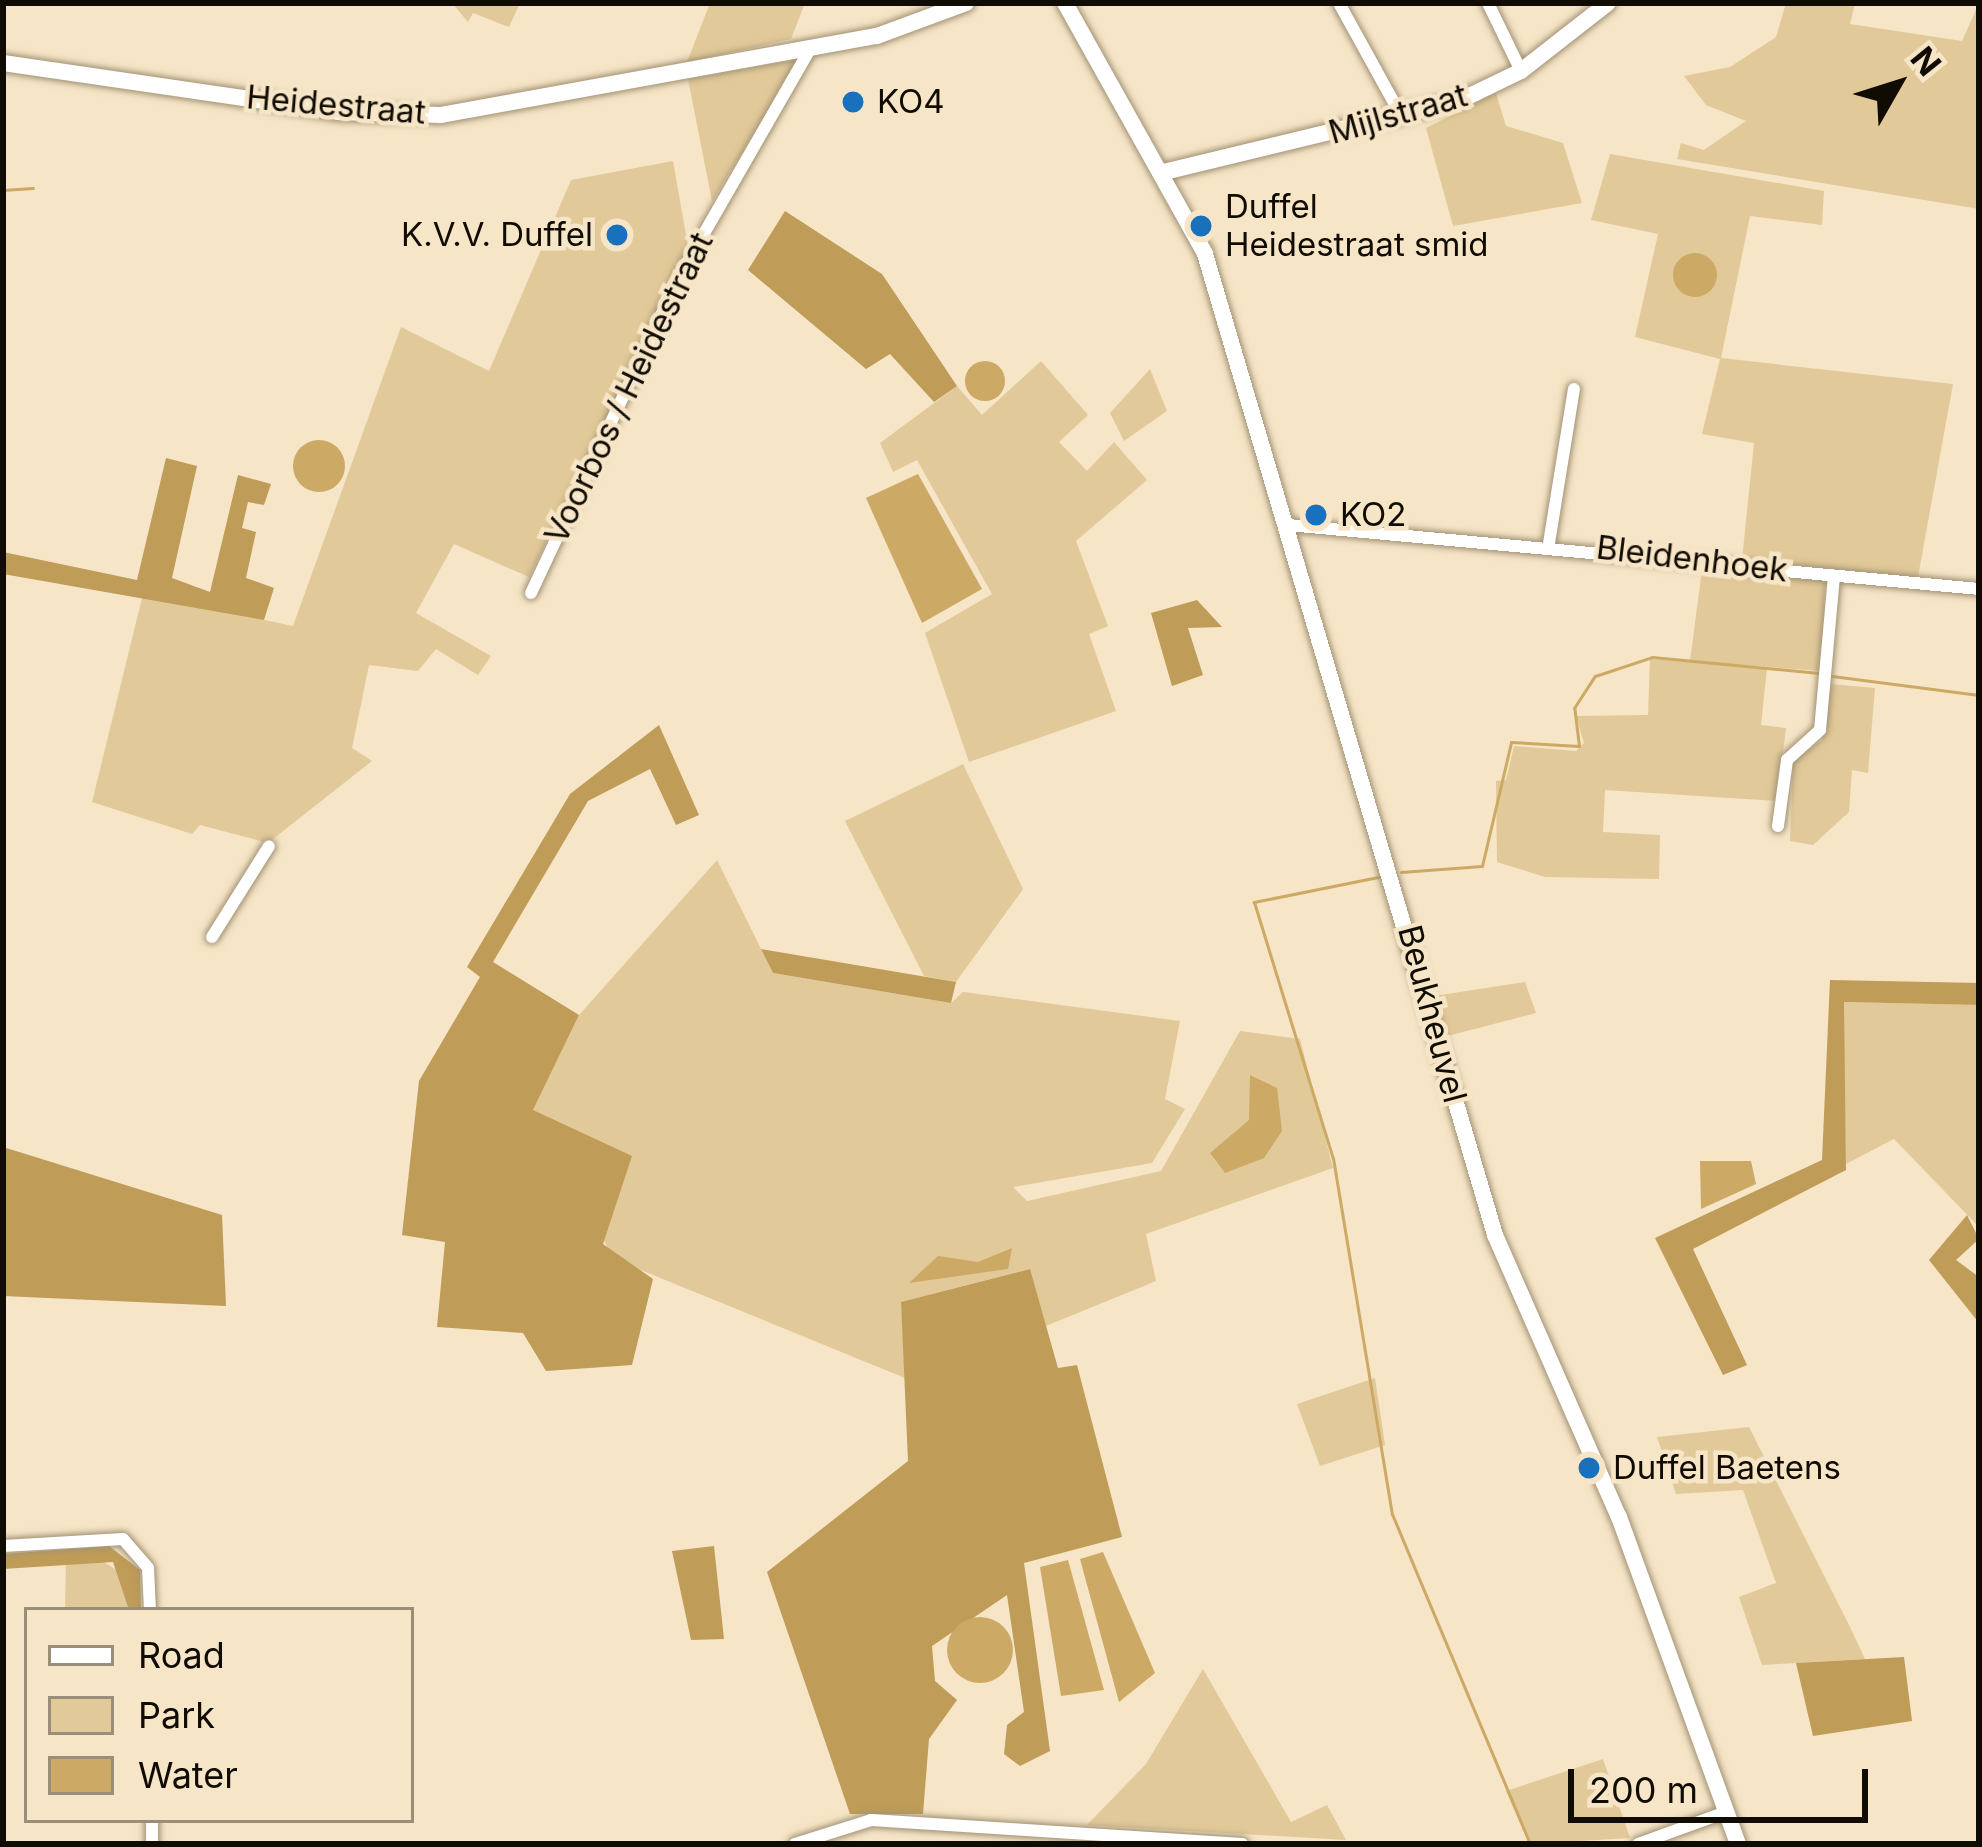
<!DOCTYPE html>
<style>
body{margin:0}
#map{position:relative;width:1982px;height:1847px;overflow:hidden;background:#f6e5c6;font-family:Inter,sans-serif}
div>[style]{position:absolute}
.green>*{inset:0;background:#e2c999}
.forest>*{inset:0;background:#bf9c57}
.water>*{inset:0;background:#cca964}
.round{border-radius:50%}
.stream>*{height:3px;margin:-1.5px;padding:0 1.5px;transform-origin:1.5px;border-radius:1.5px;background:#cca964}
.roads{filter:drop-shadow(0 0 3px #a19274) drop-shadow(0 0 3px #a19274)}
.street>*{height:12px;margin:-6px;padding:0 6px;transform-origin:6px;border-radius:6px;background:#fff}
.secondary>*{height:16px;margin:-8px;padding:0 8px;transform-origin:8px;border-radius:8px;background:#fff}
.dots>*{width:33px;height:33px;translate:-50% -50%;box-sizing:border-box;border:6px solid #f6e5c6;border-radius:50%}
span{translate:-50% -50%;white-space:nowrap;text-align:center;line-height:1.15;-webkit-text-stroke:9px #f6e5c6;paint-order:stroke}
.poi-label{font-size:33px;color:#110c03}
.left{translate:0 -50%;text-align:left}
.right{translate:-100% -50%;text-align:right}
.street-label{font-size:33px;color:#110c03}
.frame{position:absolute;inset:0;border:6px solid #110c03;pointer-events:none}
.legend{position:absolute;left:24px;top:1607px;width:390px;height:216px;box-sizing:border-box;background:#f6e5c6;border:3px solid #9a8e78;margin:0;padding:15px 21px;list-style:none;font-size:36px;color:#110c03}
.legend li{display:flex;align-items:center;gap:24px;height:60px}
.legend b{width:60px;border:3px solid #9a8e78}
.north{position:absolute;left:1838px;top:24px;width:120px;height:120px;-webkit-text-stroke:9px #f6e5c6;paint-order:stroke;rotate:51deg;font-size:33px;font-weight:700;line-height:48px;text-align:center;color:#110c03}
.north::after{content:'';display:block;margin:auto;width:42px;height:54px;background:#110c03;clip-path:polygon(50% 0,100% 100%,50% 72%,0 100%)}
.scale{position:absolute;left:1568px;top:1769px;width:300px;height:54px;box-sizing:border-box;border:6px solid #110c03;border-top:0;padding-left:15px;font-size:36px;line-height:42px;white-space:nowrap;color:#110c03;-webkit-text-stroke:9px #f6e5c6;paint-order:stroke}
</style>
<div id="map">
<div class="green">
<i style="clip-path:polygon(452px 3px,520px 3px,509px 27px,473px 13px,468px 22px)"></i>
<i style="clip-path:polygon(710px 3px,805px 3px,791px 39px,687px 62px)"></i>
<i style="clip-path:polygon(1786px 3px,1855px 3px,1850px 24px,1962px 41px,1979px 3px,1979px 209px,1677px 159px,1681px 143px,1704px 150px,1746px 121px,1706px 105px,1684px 76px,1730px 67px,1776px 37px)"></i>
<i style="clip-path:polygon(795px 60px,796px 66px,712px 201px,688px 79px)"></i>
<i style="clip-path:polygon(1496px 93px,1506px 126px,1563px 143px,1582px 203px,1453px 226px,1426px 128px)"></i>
<i style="clip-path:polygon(1610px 154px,1824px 191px,1822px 225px,1750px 216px,1721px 358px,1953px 384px,1918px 577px,1742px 560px,1754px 443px,1702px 434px,1720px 359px,1635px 337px,1658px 234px,1591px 220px)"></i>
<i style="clip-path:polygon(673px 161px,689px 252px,529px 577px,454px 544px,416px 613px,491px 656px,478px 675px,436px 649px,418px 671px,369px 665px,352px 748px,372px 761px,268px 843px,200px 825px,192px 834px,92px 802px,143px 594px,293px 626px,401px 327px,489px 371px,571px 180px)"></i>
<i style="clip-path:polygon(1041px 361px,1088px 415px,1059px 442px,1087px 471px,1114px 442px,1147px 480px,1076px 541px,1108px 626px,1089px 634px,1116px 711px,969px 762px,925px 633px,992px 594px,917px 460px,893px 472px,880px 443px,957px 386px,982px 415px)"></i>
<i style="clip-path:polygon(1150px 369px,1167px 411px,1124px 441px,1110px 413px)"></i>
<i style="clip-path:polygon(1703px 562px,1825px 579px,1822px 671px,1690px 661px)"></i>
<i style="clip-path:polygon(1650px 659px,1767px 668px,1761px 725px,1786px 728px,1777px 801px,1605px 790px,1603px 832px,1660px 835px,1659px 879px,1545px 877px,1497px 862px,1496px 781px,1506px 780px,1514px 746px,1576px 751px,1584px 743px,1576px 716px,1648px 715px)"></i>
<i style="clip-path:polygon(1831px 684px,1875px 688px,1868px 773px,1852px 770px,1849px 812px,1813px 845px,1790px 841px,1793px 761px,1822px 740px)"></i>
<i style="clip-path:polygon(963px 764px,1023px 889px,956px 982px,924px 976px,845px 821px)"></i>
<i style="clip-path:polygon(717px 860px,773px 973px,951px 1003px,963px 992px,1180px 1021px,1165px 1099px,1185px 1109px,1152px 1163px,1013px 1187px,1027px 1201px,1161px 1171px,1240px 1031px,1300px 1039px,1333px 1168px,1146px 1234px,1156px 1281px,1046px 1326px,1029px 1269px,901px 1302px,905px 1378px,614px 1259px,533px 1110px,579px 1015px)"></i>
<i style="clip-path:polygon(1525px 982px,1536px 1013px,1444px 1037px,1434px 996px)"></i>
<i style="clip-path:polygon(1843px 1002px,1979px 1005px,1979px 1227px,1894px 1139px,1846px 1164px)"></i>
<i style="clip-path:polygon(1375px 1378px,1385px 1445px,1320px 1466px,1297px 1404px)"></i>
<i style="clip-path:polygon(1749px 1427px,1850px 1627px,1865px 1659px,1762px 1665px,1739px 1597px,1776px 1583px,1743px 1490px,1676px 1494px,1657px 1437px)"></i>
<i style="clip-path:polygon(99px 1559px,123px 1574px,129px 1610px,65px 1610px,66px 1561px)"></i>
<i style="clip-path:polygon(1203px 1669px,1291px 1822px,1327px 1805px,1346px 1840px,1087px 1825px,1146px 1764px)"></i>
<i style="clip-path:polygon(1603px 1759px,1630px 1838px,1529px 1844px,1506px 1791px)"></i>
</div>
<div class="forest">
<i style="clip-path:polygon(785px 211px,882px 274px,957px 386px,934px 402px,890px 354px,866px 369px,748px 270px)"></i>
<i style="clip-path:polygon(166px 458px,197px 466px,172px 578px,210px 592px,238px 475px,271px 484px,264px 505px,248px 502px,242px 528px,256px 532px,246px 578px,274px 588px,264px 620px,3px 574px,3px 552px,137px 580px)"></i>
<i style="clip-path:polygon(1197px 600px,1222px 627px,1188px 628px,1203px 675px,1172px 686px,1151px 613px)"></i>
<i style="clip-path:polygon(659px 725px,699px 815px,676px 825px,650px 769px,588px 801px,493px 962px,579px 1015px,533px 1110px,632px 1156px,603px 1244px,653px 1279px,632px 1365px,546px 1371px,523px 1333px,437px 1327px,445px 1242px,402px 1235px,419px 1081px,480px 977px,467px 967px,570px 794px)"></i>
<i style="clip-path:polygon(761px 949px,838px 962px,956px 982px,951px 1003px,773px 973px)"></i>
<i style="clip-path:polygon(1830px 980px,1979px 983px,1979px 1005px,1844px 1002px,1846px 1170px,1693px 1249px,1747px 1365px,1723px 1375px,1655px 1238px,1822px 1160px)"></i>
<i style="clip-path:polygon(3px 1147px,222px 1215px,226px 1306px,3px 1296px)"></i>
<i style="clip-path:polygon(1967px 1215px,1979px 1239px,1956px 1260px,1979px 1277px,1979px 1323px,1929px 1260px)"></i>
<i style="clip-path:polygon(1030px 1269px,1058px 1368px,1077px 1365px,1122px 1537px,1024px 1563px,1050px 1751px,1020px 1766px,1004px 1754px,1007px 1725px,1024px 1712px,1007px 1595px,932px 1646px,935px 1681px,957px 1700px,929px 1739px,923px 1814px,850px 1814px,767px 1572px,908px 1461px,901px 1302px)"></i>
<i style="clip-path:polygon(109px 1546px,140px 1570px,141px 1610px,129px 1610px,113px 1562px,3px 1569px,3px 1554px)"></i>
<i style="clip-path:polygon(714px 1546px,724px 1639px,691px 1640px,672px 1551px)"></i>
<i style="clip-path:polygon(1904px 1657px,1912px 1721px,1813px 1736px,1796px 1663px)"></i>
</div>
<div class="water">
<i class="round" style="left:1673px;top:253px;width:44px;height:44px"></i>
<i class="round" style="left:965px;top:361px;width:40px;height:40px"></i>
<i class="round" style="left:293px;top:440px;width:52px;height:52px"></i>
<i style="clip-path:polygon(918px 474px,982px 589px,922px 623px,866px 498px)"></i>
<i style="clip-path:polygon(1250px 1075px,1277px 1088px,1282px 1131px,1264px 1158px,1225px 1173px,1210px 1153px,1249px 1120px)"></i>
<i style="clip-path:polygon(1700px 1161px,1751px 1161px,1756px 1184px,1701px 1209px)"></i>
<i style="clip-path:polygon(1012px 1248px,1008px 1269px,909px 1283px,938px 1256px,978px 1262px)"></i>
<i style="clip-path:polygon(1103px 1552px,1155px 1673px,1119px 1702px,1080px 1559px)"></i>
<i style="clip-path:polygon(1068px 1560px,1104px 1690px,1061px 1696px,1040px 1567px)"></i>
<i class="round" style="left:947px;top:1617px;width:66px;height:66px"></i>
</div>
<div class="stream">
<i style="left:3px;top:190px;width:30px;rotate:-4deg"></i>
<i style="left:1832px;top:676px;width:148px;rotate:7.4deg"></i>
<i style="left:1401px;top:872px;width:81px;rotate:-4.2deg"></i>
<i style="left:1482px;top:866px;width:127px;rotate:-76.8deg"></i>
<i style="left:1511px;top:742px;width:68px;rotate:3.4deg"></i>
<i style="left:1579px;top:746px;width:38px;rotate:-97deg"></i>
<i style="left:1574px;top:708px;width:38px;rotate:-57deg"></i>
<i style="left:1595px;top:676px;width:60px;rotate:-18.4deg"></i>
<i style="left:1652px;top:657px;width:168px;rotate:5.5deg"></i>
<i style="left:1383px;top:876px;width:132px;rotate:168.6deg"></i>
<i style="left:1254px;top:902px;width:268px;rotate:72.9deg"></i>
<i style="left:1333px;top:1158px;width:361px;rotate:80.6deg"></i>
<i style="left:1392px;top:1514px;width:358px;rotate:67.3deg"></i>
</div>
<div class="roads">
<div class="street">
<i style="left:1339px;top:3px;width:130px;rotate:61.1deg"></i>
<i style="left:1488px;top:3px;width:76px;rotate:64.1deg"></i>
<i style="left:1288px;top:525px;width:694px;rotate:5.29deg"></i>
<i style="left:1549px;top:543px;width:156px;rotate:-80.8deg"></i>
<i style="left:531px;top:593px;width:349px;rotate:-64.9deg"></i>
<i style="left:679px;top:277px;width:263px;rotate:-60.1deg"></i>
<i style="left:1778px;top:826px;width:67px;rotate:-82.2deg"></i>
<i style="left:1787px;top:760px;width:45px;rotate:-42.3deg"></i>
<i style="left:1820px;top:730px;width:155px;rotate:-84.8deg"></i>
<i style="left:212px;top:937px;width:107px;rotate:-57.9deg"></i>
<i style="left:3px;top:1546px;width:120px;rotate:-3.3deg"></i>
<i style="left:123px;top:1539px;width:38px;rotate:49deg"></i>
<i style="left:148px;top:1568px;width:42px;rotate:87.3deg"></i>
<i style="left:152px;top:1820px;width:24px;rotate:90deg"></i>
<i style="left:795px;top:1844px;width:80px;rotate:-17.5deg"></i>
<i style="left:871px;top:1820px;width:372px;rotate:3.7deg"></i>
<i style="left:1638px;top:1844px;width:94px;rotate:-20deg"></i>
</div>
<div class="secondary">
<i style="left:1065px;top:3px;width:287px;rotate:60.8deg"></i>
<i style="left:1205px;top:254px;width:1023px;rotate:73.53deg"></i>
<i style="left:1495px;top:1235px;width:308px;rotate:66.3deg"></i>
<i style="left:1619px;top:1517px;width:348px;rotate:70deg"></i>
<i style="left:3px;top:63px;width:339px;rotate:8.3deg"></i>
<i style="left:338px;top:112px;width:103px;rotate:1.7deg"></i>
<i style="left:441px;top:115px;width:443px;rotate:-10.3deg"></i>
<i style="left:877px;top:36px;width:95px;rotate:-20.3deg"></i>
<i style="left:1164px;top:172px;width:306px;rotate:-13.6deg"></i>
<i style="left:1461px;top:100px;width:67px;rotate:-25.8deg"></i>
<i style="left:1521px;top:71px;width:110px;rotate:-38deg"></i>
</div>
</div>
<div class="dots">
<i style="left:853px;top:102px;background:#1971be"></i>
<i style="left:1201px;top:226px;background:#1971be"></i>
<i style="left:617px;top:235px;background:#1971be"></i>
<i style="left:1316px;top:515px;background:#1971be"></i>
<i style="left:1589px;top:1468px;background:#1971be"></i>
</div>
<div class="poi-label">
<span class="left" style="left:877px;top:102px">KO4</span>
<span class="left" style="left:1225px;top:226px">Duffel<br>Heidestraat smid</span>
<span class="right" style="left:593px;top:235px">K.V.V. Duffel</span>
<span class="left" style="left:1340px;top:515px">KO2</span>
<span class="left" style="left:1613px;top:1468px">Duffel Baetens</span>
</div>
<div class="street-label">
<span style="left:336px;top:105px;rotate:5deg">Heidestraat</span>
<span style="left:1398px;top:114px;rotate:-16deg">Mijlstraat</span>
<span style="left:629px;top:388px;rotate:-64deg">Voorbos / Heidestraat</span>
<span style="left:1692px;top:559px;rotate:7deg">Bleidenhoek</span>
<span style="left:1432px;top:1014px;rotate:75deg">Beukheuvel</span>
</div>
<div class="frame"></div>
<ul class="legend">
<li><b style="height:15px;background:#fff"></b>Road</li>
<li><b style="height:33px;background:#e2c999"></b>Park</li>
<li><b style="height:33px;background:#cca964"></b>Water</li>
</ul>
<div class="north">N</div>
<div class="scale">200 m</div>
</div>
